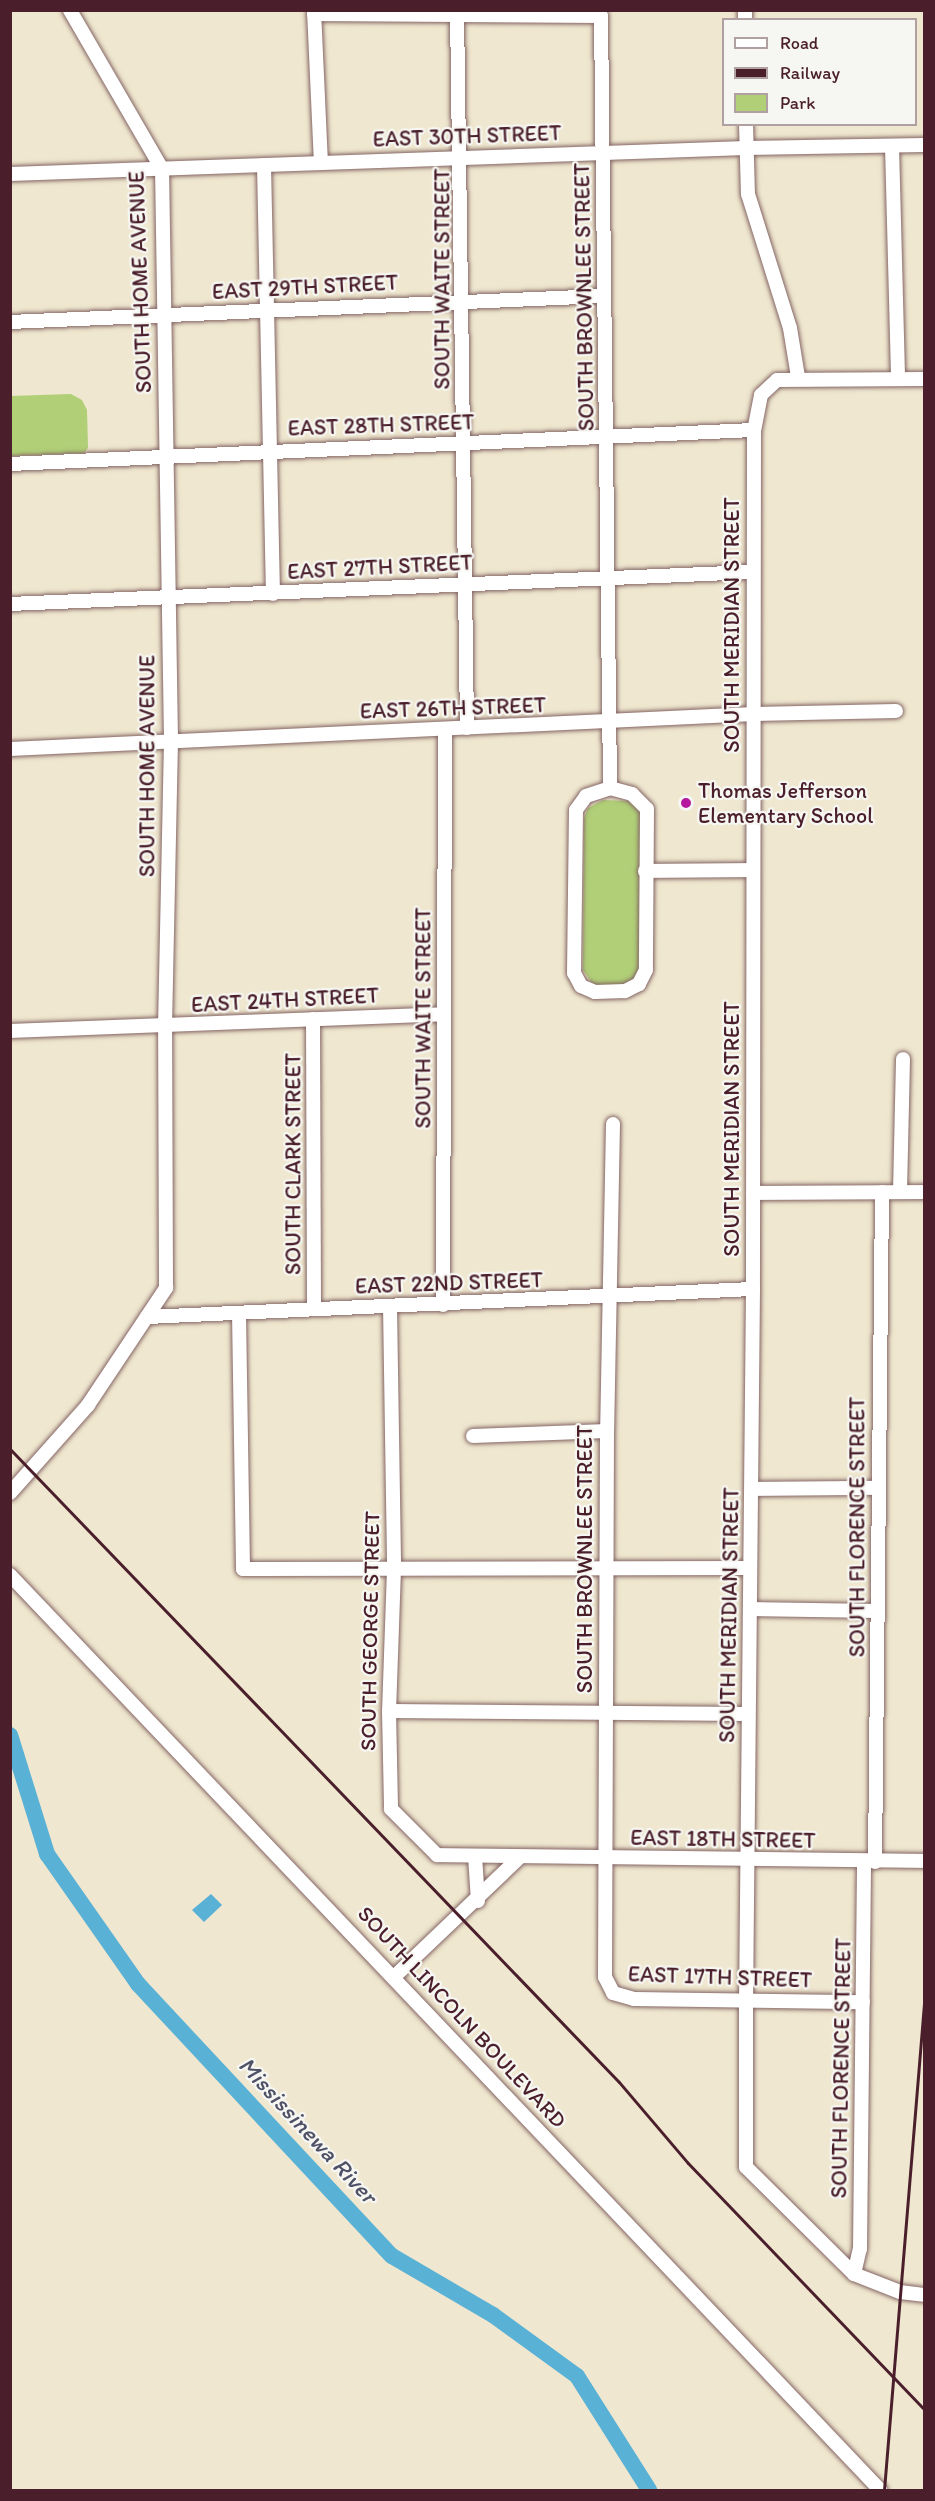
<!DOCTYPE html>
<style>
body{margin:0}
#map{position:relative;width:935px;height:2501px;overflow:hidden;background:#efe7cf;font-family:Itim,sans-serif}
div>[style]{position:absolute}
.green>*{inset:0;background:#b0cf77}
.water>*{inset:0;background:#59b1d6}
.river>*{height:16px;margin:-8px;padding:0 8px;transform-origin:8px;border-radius:8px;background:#59b1d6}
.roads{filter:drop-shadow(0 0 2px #846564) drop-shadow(0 0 2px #846564)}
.minor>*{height:14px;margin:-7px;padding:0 7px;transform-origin:7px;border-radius:7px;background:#fff}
.rail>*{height:3px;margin:-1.5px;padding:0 1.5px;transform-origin:1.5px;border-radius:1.5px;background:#4a1f2b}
.dots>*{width:16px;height:16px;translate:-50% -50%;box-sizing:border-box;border:3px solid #f6f6f2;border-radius:50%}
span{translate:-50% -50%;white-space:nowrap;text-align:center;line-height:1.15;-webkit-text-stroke:4.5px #f6f6f2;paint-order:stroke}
.street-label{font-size:22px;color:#4a1f2b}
.poi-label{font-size:22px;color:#4a1f2b}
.left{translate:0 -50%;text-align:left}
.water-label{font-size:24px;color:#4f5267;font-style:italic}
.frame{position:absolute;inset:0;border:12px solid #4a1f2b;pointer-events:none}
.legend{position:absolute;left:722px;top:18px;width:195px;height:108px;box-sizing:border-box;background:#f6f6f2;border:2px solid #b1a0a2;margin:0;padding:8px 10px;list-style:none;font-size:18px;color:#4a1f2b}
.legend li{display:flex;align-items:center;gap:12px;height:30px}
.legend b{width:30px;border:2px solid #b1a0a2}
</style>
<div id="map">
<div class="green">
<i style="clip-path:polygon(71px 394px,82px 400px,87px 410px,88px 448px,84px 453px,11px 456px,11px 396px)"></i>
<i style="clip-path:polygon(603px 800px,628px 801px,641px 812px,640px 970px,635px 982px,596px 989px,583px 970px,584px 818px,588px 808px)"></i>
</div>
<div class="water">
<i style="clip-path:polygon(211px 1894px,222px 1905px,204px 1922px,192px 1910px)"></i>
</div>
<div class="river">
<i style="left:10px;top:1735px;width:125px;rotate:72.7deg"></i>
<i style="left:47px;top:1854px;width:159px;rotate:55deg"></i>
<i style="left:138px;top:1984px;width:372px;rotate:47deg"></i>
<i style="left:392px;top:2256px;width:117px;rotate:30.3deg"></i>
<i style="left:493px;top:2315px;width:104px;rotate:36deg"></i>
<i style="left:577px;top:2376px;width:135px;rotate:57.7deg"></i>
</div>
<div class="roads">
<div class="minor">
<i style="left:314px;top:10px;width:153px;rotate:87.4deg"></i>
<i style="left:457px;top:10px;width:718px;rotate:89.2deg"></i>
<i style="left:745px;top:10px;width:10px;rotate:90deg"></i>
<i style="left:314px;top:14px;width:287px;rotate:0.4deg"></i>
<i style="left:601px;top:16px;width:772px;rotate:89.33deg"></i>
<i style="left:746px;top:124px;width:70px;rotate:88.4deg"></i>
<i style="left:748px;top:194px;width:140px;rotate:72.6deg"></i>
<i style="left:790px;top:328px;width:50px;rotate:80.7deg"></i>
<i style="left:892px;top:146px;width:233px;rotate:88.5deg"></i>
<i style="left:264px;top:165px;width:429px;rotate:88.8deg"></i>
<i style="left:10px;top:174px;width:736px;rotate:-2.02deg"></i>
<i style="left:746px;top:148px;width:178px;rotate:-1deg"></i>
<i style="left:10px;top:322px;width:593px;rotate:-2.51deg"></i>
<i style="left:924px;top:379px;width:147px;rotate:179.6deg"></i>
<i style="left:777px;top:380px;width:22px;rotate:137deg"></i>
<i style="left:761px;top:395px;width:36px;rotate:101deg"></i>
<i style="left:754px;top:430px;width:859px;rotate:90.07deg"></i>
<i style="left:753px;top:1289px;width:711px;rotate:90.56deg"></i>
<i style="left:746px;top:2000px;width:167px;rotate:90deg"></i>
<i style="left:746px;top:2167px;width:152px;rotate:44.7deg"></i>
<i style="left:854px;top:2274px;width:49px;rotate:21.4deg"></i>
<i style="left:900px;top:2292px;width:24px;rotate:7deg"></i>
<i style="left:10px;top:464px;width:745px;rotate:-2.62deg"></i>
<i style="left:10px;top:604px;width:743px;rotate:-2.47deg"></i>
<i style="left:10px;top:749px;width:745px;rotate:-2.69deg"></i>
<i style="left:754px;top:714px;width:142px;rotate:-1.2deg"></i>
<i style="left:610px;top:788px;width:23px;rotate:15deg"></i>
<i style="left:632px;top:794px;width:21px;rotate:45deg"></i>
<i style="left:647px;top:809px;width:161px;rotate:90.4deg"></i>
<i style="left:646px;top:970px;width:16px;rotate:117deg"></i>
<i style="left:639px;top:984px;width:16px;rotate:153deg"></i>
<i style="left:625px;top:991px;width:30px;rotate:178deg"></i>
<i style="left:595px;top:992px;width:15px;rotate:-157deg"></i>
<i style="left:581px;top:986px;width:15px;rotate:-118deg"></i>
<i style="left:574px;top:973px;width:163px;rotate:-89.3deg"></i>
<i style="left:576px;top:810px;width:17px;rotate:-54deg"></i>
<i style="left:586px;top:796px;width:25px;rotate:-18deg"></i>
<i style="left:645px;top:871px;width:107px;rotate:-0.5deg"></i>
<i style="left:313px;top:1019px;width:290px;rotate:89.8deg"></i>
<i style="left:10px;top:1031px;width:433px;rotate:-2.2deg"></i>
<i style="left:613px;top:1124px;width:307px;rotate:91.1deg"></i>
<i style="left:607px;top:1431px;width:546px;rotate:90.21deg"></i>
<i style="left:605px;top:1977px;width:18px;rotate:63deg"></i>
<i style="left:613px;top:1993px;width:22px;rotate:16deg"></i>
<i style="left:634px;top:1999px;width:229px;rotate:0.8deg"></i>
<i style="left:900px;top:1192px;width:133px;rotate:-88.7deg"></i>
<i style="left:753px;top:1193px;width:171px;rotate:-0.3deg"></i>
<i style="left:443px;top:1305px;width:575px;rotate:-89.8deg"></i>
<i style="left:390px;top:1306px;width:263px;rotate:89.1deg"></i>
<i style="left:394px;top:1569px;width:142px;rotate:92deg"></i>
<i style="left:389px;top:1711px;width:98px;rotate:88.8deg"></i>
<i style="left:391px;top:1809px;width:65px;rotate:45deg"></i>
<i style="left:437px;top:1855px;width:487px;rotate:0.7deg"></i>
<i style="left:239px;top:1313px;width:256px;rotate:89.1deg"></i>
<i style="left:243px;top:1569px;width:507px;rotate:-0.11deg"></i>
<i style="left:147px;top:1317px;width:607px;rotate:-2.65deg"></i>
<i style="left:473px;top:1436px;width:134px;rotate:-2.1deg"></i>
<i style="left:752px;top:1489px;width:125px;rotate:-0.5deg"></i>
<i style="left:10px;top:1493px;width:118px;rotate:-48.4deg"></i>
<i style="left:88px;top:1405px;width:141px;rotate:-56.3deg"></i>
<i style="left:166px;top:1288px;width:261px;rotate:-90.2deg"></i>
<i style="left:165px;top:1027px;width:287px;rotate:-88.8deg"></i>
<i style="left:171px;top:740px;width:571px;rotate:-90.9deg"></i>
<i style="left:162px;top:169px;width:184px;rotate:-120.1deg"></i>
<i style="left:10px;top:1575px;width:1263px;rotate:46.44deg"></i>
<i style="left:750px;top:1609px;width:128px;rotate:0.9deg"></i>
<i style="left:389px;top:1711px;width:358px;rotate:0.5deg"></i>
<i style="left:475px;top:1856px;width:45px;rotate:86.2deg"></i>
<i style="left:875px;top:1862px;width:670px;rotate:-89.4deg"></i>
<i style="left:395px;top:1976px;width:173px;rotate:-43.6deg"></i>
<i style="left:854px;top:2274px;width:26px;rotate:-77deg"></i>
<i style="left:860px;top:2249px;width:387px;rotate:-89.4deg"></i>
</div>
</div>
<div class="rail">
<i style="left:10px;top:1449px;width:878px;rotate:46.11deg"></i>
<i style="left:619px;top:2082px;width:106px;rotate:49.6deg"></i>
<i style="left:688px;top:2163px;width:341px;rotate:46.2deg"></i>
<i style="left:884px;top:2490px;width:488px;rotate:-85.3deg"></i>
</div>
<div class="dots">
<i style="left:686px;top:803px;background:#b5179e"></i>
</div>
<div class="street-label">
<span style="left:467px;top:136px;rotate:-2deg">EAST 30TH STREET</span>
<span style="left:442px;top:279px;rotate:-90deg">SOUTH WAITE STREET</span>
<span style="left:140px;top:282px;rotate:-92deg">SOUTH HOME AVENUE</span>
<span style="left:305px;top:287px;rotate:-3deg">EAST 29TH STREET</span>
<span style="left:584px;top:297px;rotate:-91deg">SOUTH BROWNLEE STREET</span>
<span style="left:381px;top:425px;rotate:-2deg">EAST 28TH STREET</span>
<span style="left:380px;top:567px;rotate:-3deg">EAST 27TH STREET</span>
<span style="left:732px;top:625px;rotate:-90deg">SOUTH MERIDIAN STREET</span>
<span style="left:453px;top:708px;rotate:-2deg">EAST 26TH STREET</span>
<span style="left:147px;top:766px;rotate:-90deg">SOUTH HOME AVENUE</span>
<span style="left:285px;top:1000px;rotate:-3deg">EAST 24TH STREET</span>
<span style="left:423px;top:1018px;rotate:-90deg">SOUTH WAITE STREET</span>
<span style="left:732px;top:1129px;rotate:-90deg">SOUTH MERIDIAN STREET</span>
<span style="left:293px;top:1164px;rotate:-90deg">SOUTH CLARK STREET</span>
<span style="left:449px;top:1283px;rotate:-2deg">EAST 22ND STREET</span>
<span style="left:857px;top:1527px;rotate:-90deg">SOUTH FLORENCE STREET</span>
<span style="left:585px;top:1559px;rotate:-90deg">SOUTH BROWNLEE STREET</span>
<span style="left:729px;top:1615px;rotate:-89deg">SOUTH MERIDIAN STREET</span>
<span style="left:370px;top:1631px;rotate:-89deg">SOUTH GEORGE STREET</span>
<span style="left:723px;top:1839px;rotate:1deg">EAST 18TH STREET</span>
<span style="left:720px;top:1977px;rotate:2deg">EAST 17TH STREET</span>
<span style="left:462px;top:2017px;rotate:47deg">SOUTH LINCOLN BOULEVARD</span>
<span style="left:841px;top:2068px;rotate:-89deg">SOUTH FLORENCE STREET</span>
</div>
<div class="poi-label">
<span class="left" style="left:698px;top:803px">Thomas Jefferson<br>Elementary School</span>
</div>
<div class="water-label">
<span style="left:308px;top:2130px;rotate:47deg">Mississinewa River</span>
</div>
<div class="frame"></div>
<ul class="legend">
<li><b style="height:8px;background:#fff"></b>Road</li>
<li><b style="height:8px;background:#4a1f2b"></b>Railway</li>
<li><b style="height:16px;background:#b0cf77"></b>Park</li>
</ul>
</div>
